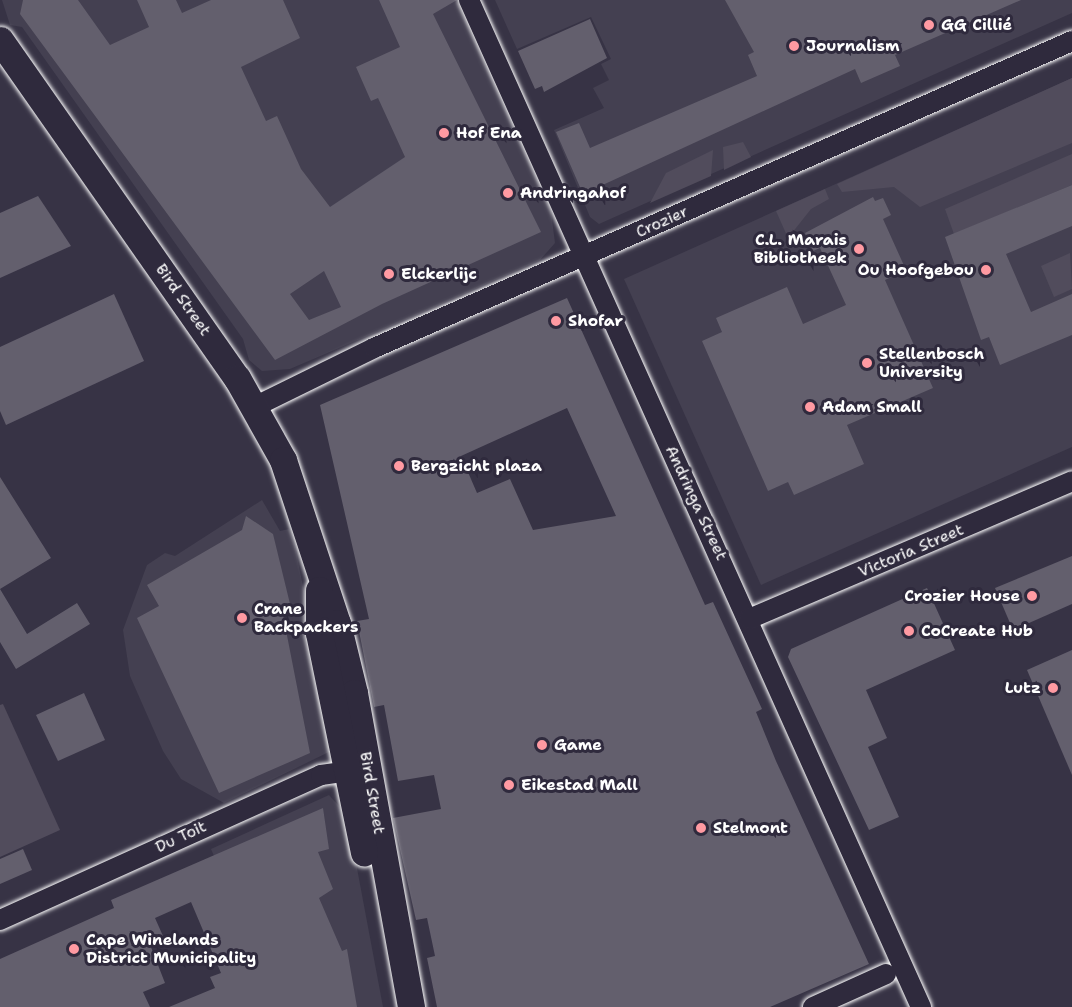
<!DOCTYPE html>
<meta charset="utf-8">
<style>
body{margin:0}
#map{position:relative;width:1072px;height:1007px;overflow:hidden;background:#373345;font-family:"Shantell Sans",sans-serif}
div>[style]{position:absolute}
.built>*{inset:0;background:#444051}
.green>*{inset:0;background:#514c5c}
.building>*{inset:0;background:#635f6d}
.roads{filter:drop-shadow(0 0 2px #fff) drop-shadow(0 0 2px #fff)}
.street>*{height:20px;margin:-10px;padding:0 10px;transform-origin:10px;border-radius:10px;background:#2f2a3d}
.secondary>*{height:27px;margin:-13.5px;padding:0 13.5px;transform-origin:13.5px;border-radius:13.5px;background:#2f2a3d}
.dots>*{width:16px;height:16px;translate:-50% -50%;box-sizing:border-box;border:3px solid #2f2a3d;border-radius:50%}
span{translate:-50% -50%;white-space:nowrap;text-align:center;line-height:1.15;-webkit-text-stroke:6px #2f2a3d;paint-order:stroke}
.poi-label{font-size:16px;color:#fff;font-weight:700}
.left{translate:0 -50%;text-align:left}
.right{translate:-100% -50%;text-align:right}
.street-label{font-size:16px;color:#fff}
</style>
<div id="map">
<div class="built">
<i style="clip-path:polygon(2px 0,456px 0,551px 212px,555px 243px,540px 260px,409px 318px,290px 369px,262px 371px,249px 360px,243px 339px,22px 27px,10px 25px)"></i>
<i style="clip-path:polygon(495px 0,1072px 0,1072px 13px,599px 224px,590px 217px,554px 130px,604px 108px,593px 88px,609px 80px,601px 64px,611px 59px,591px 17px,517px 49px)"></i>
<i style="clip-path:polygon(1072px 78px,1072px 447px,761px 585px,624px 279px)"></i>
<i style="clip-path:polygon(262px 500px,280px 531px,289px 529px,295px 547px,310px 621px,303px 633px,331px 751px,224px 803px,181px 779px,163px 751px,130px 676px,123px 630px,147px 565px,165px 553px,175px 556px)"></i>
<i style="clip-path:polygon(329px 795px,347px 815px,383px 1007px,279px 1007px,211px 849px)"></i>
</div>
<div class="green">
<i style="clip-path:polygon(1072px 78px,1072px 143px,920px 207px,894px 187px,842px 192px,837px 184px)"></i>
<i style="clip-path:polygon(743px 142px,751px 157px,724px 170px,723px 147px)"></i>
<i style="clip-path:polygon(713px 150px,711px 176px,650px 203px,666px 173px)"></i>
<i style="clip-path:polygon(1072px 154px,1072px 185px,954px 234px,945px 209px)"></i>
<i style="clip-path:polygon(825px 189px,829px 199px,811px 209px,788px 238px,776px 211px)"></i>
<i style="clip-path:polygon(1070px 253px,1072px 289px,1054px 297px,1041px 266px)"></i>
<i style="clip-path:polygon(3px 704px,60px 830px,0 857px,0 705px)"></i>
</div>
<div class="building">
<i style="clip-path:polygon(evenodd,23px 0,78px 0,110px 45px,149px 27px,137px 0,176px 0,182px 13px,211px 0,283px 0,300px 38px,241px 67px,266px 121px,277px 116px,301px 169px,330px 207px,405px 157px,378px 98px,371px 101px,356px 67px,400px 47px,379px 0,457px 0,433px 14px,541px 232px,382px 304px,275px 360px,20px 14px,23px 0,324px 271px,341px 307px,309px 320px,290px 294px,324px 271px)"></i>
<i style="clip-path:polygon(725px 0,1021px 0,895px 55px,900px 66px,861px 83px,855px 69px,583px 194px,556px 132px,579px 123px,590px 148px,757px 76px,748px 55px,754px 52px)"></i>
<i style="clip-path:polygon(590px 19px,607px 58px,544px 92px,542px 86px,535px 89px,518px 51px)"></i>
<i style="clip-path:polygon(1072px 185px,1072px 226px,1006px 254px,1031px 312px,1072px 294px,1072px 335px,1000px 365px,989px 337px,981px 340px,945px 237px)"></i>
<i style="clip-path:polygon(38px 196px,71px 246px,0 278px,0 213px)"></i>
<i style="clip-path:polygon(873px 197px,875px 201px,883px 198px,891px 215px,883px 219px,906px 270px,885px 280px,933px 388px,847px 425px,864px 464px,794px 495px,788px 482px,768px 491px,702px 341px,722px 332px,716px 318px,787px 287px,803px 324px,846px 305px,820px 248px,813px 251px,805px 233px)"></i>
<i style="clip-path:polygon(114px 294px,144px 361px,6px 425px,0 411px,0 347px)"></i>
<i style="clip-path:polygon(evenodd,567px 298px,705px 605px,713px 602px,762px 709px,756px 712px,776px 761px,869px 964px,770px 1007px,437px 1007px,427px 958px,435px 956px,427px 918px,416px 920px,393px 818px,441px 809px,434px 775px,398px 781px,384px 705px,374px 707px,357px 621px,369px 619px,320px 405px,567px 298px,567px 408px,616px 516px,533px 530px,510px 479px,477px 493px,461px 456px,567px 408px)"></i>
<i style="clip-path:polygon(0 477px,51px 558px,0 589px,27px 634px,77px 603px,90px 624px,16px 669px,0 642px)"></i>
<i style="clip-path:polygon(246px 516px,273px 534px,291px 608px,283px 615px,310px 753px,219px 793px,137px 618px,159px 606px,147px 585px,242px 530px)"></i>
<i style="clip-path:polygon(1072px 556px,1072px 604px,1013px 630px,995px 588px)"></i>
<i style="clip-path:polygon(927px 588px,955px 650px,866px 690px,887px 738px,868px 747px,899px 817px,869px 830px,788px 657px,791px 649px)"></i>
<i style="clip-path:polygon(1072px 650px,1072px 775px,1027px 670px)"></i>
<i style="clip-path:polygon(84px 693px,105px 740px,58px 761px,36px 715px)"></i>
<i style="clip-path:polygon(323px 808px,329px 849px,318px 852px,333px 889px,319px 898px,342px 951px,347px 949px,357px 1007px,169px 1007px,215px 988px,210px 977px,221px 973px,191px 902px,155px 918px,163px 936px,149px 942px,165px 983px,143px 992px,150px 1007px,0 1007px,0 959px,114px 908px,111px 900px)"></i>
<i style="clip-path:polygon(23px 849px,32px 870px,0 884px,0 859px)"></i>
</div>
<div class="roads">
<div class="street">
<i style="left:469px;top:0;width:1104px;rotate:65.83deg"></i>
<i style="left:254px;top:407px;width:134px;rotate:-26.2deg"></i>
<i style="left:374px;top:348px;width:763px;rotate:-23.74deg"></i>
<i style="left:749px;top:619px;width:351px;rotate:-23.1deg"></i>
<i style="left:0;top:920px;width:352px;rotate:-24.3deg"></i>
<i style="left:321px;top:775px;width:37px;rotate:-8deg"></i>
<i style="left:813px;top:1007px;width:80px;rotate:-24.3deg"></i>
</div>
<div class="secondary">
<i style="left:0;top:40px;width:413px;rotate:55deg"></i>
<i style="left:237px;top:378px;width:94px;rotate:60.7deg"></i>
<i style="left:283px;top:460px;width:172px;rotate:71.7deg"></i>
<i style="left:337px;top:623px;width:72px;rotate:76.3deg"></i>
<i style="left:354px;top:693px;width:319px;rotate:79.7deg"></i>
<i style="left:319px;top:590px;width:43px;rotate:90deg"></i>
<i style="left:319px;top:633px;width:224px;rotate:78.4deg"></i>
</div>
</div>
<div class="dots">
<i style="left:929px;top:25px;background:#ff9aa2"></i>
<i style="left:794px;top:46px;background:#ff9aa2"></i>
<i style="left:444px;top:133px;background:#ff9aa2"></i>
<i style="left:508px;top:193px;background:#ff9aa2"></i>
<i style="left:859px;top:249px;background:#ff9aa2"></i>
<i style="left:986px;top:270px;background:#ff9aa2"></i>
<i style="left:389px;top:274px;background:#ff9aa2"></i>
<i style="left:556px;top:321px;background:#ff9aa2"></i>
<i style="left:867px;top:363px;background:#ff9aa2"></i>
<i style="left:810px;top:407px;background:#ff9aa2"></i>
<i style="left:399px;top:466px;background:#ff9aa2"></i>
<i style="left:1032px;top:596px;background:#ff9aa2"></i>
<i style="left:242px;top:618px;background:#ff9aa2"></i>
<i style="left:909px;top:631px;background:#ff9aa2"></i>
<i style="left:1053px;top:688px;background:#ff9aa2"></i>
<i style="left:542px;top:745px;background:#ff9aa2"></i>
<i style="left:509px;top:785px;background:#ff9aa2"></i>
<i style="left:701px;top:828px;background:#ff9aa2"></i>
<i style="left:74px;top:949px;background:#ff9aa2"></i>
</div>
<div class="poi-label">
<span class="left" style="left:941px;top:25px">GG Cillié</span>
<span class="left" style="left:806px;top:46px">Journalism</span>
<span class="left" style="left:456px;top:133px">Hof Ena</span>
<span class="left" style="left:520px;top:193px">Andringahof</span>
<span class="right" style="left:847px;top:249px">C.L. Marais<br>Bibliotheek</span>
<span class="right" style="left:974px;top:270px">Ou Hoofgebou</span>
<span class="left" style="left:401px;top:274px">Elckerlijc</span>
<span class="left" style="left:568px;top:321px">Shofar</span>
<span class="left" style="left:879px;top:363px">Stellenbosch<br>University</span>
<span class="left" style="left:822px;top:407px">Adam Small</span>
<span class="left" style="left:411px;top:466px">Bergzicht plaza</span>
<span class="right" style="left:1020px;top:596px">Crozier House</span>
<span class="left" style="left:254px;top:618px">Crane<br>Backpackers</span>
<span class="left" style="left:921px;top:631px">CoCreate Hub</span>
<span class="right" style="left:1041px;top:688px">Lutz</span>
<span class="left" style="left:554px;top:745px">Game</span>
<span class="left" style="left:521px;top:785px">Eikestad Mall</span>
<span class="left" style="left:713px;top:828px">Stelmont</span>
<span class="left" style="left:86px;top:949px">Cape Winelands<br>District Municipality</span>
</div>
<div class="street-label">
<span style="left:662px;top:222px;rotate:-24deg">Crozier</span>
<span style="left:183px;top:300px;rotate:55deg">Bird Street</span>
<span style="left:696px;top:503px;rotate:65deg">Andringa Street</span>
<span style="left:911px;top:551px;rotate:-23deg">Victoria Street</span>
<span style="left:372px;top:793px;rotate:80deg">Bird Street</span>
<span style="left:181px;top:837px;rotate:-25deg">Du Toit</span>
</div>
</div>
